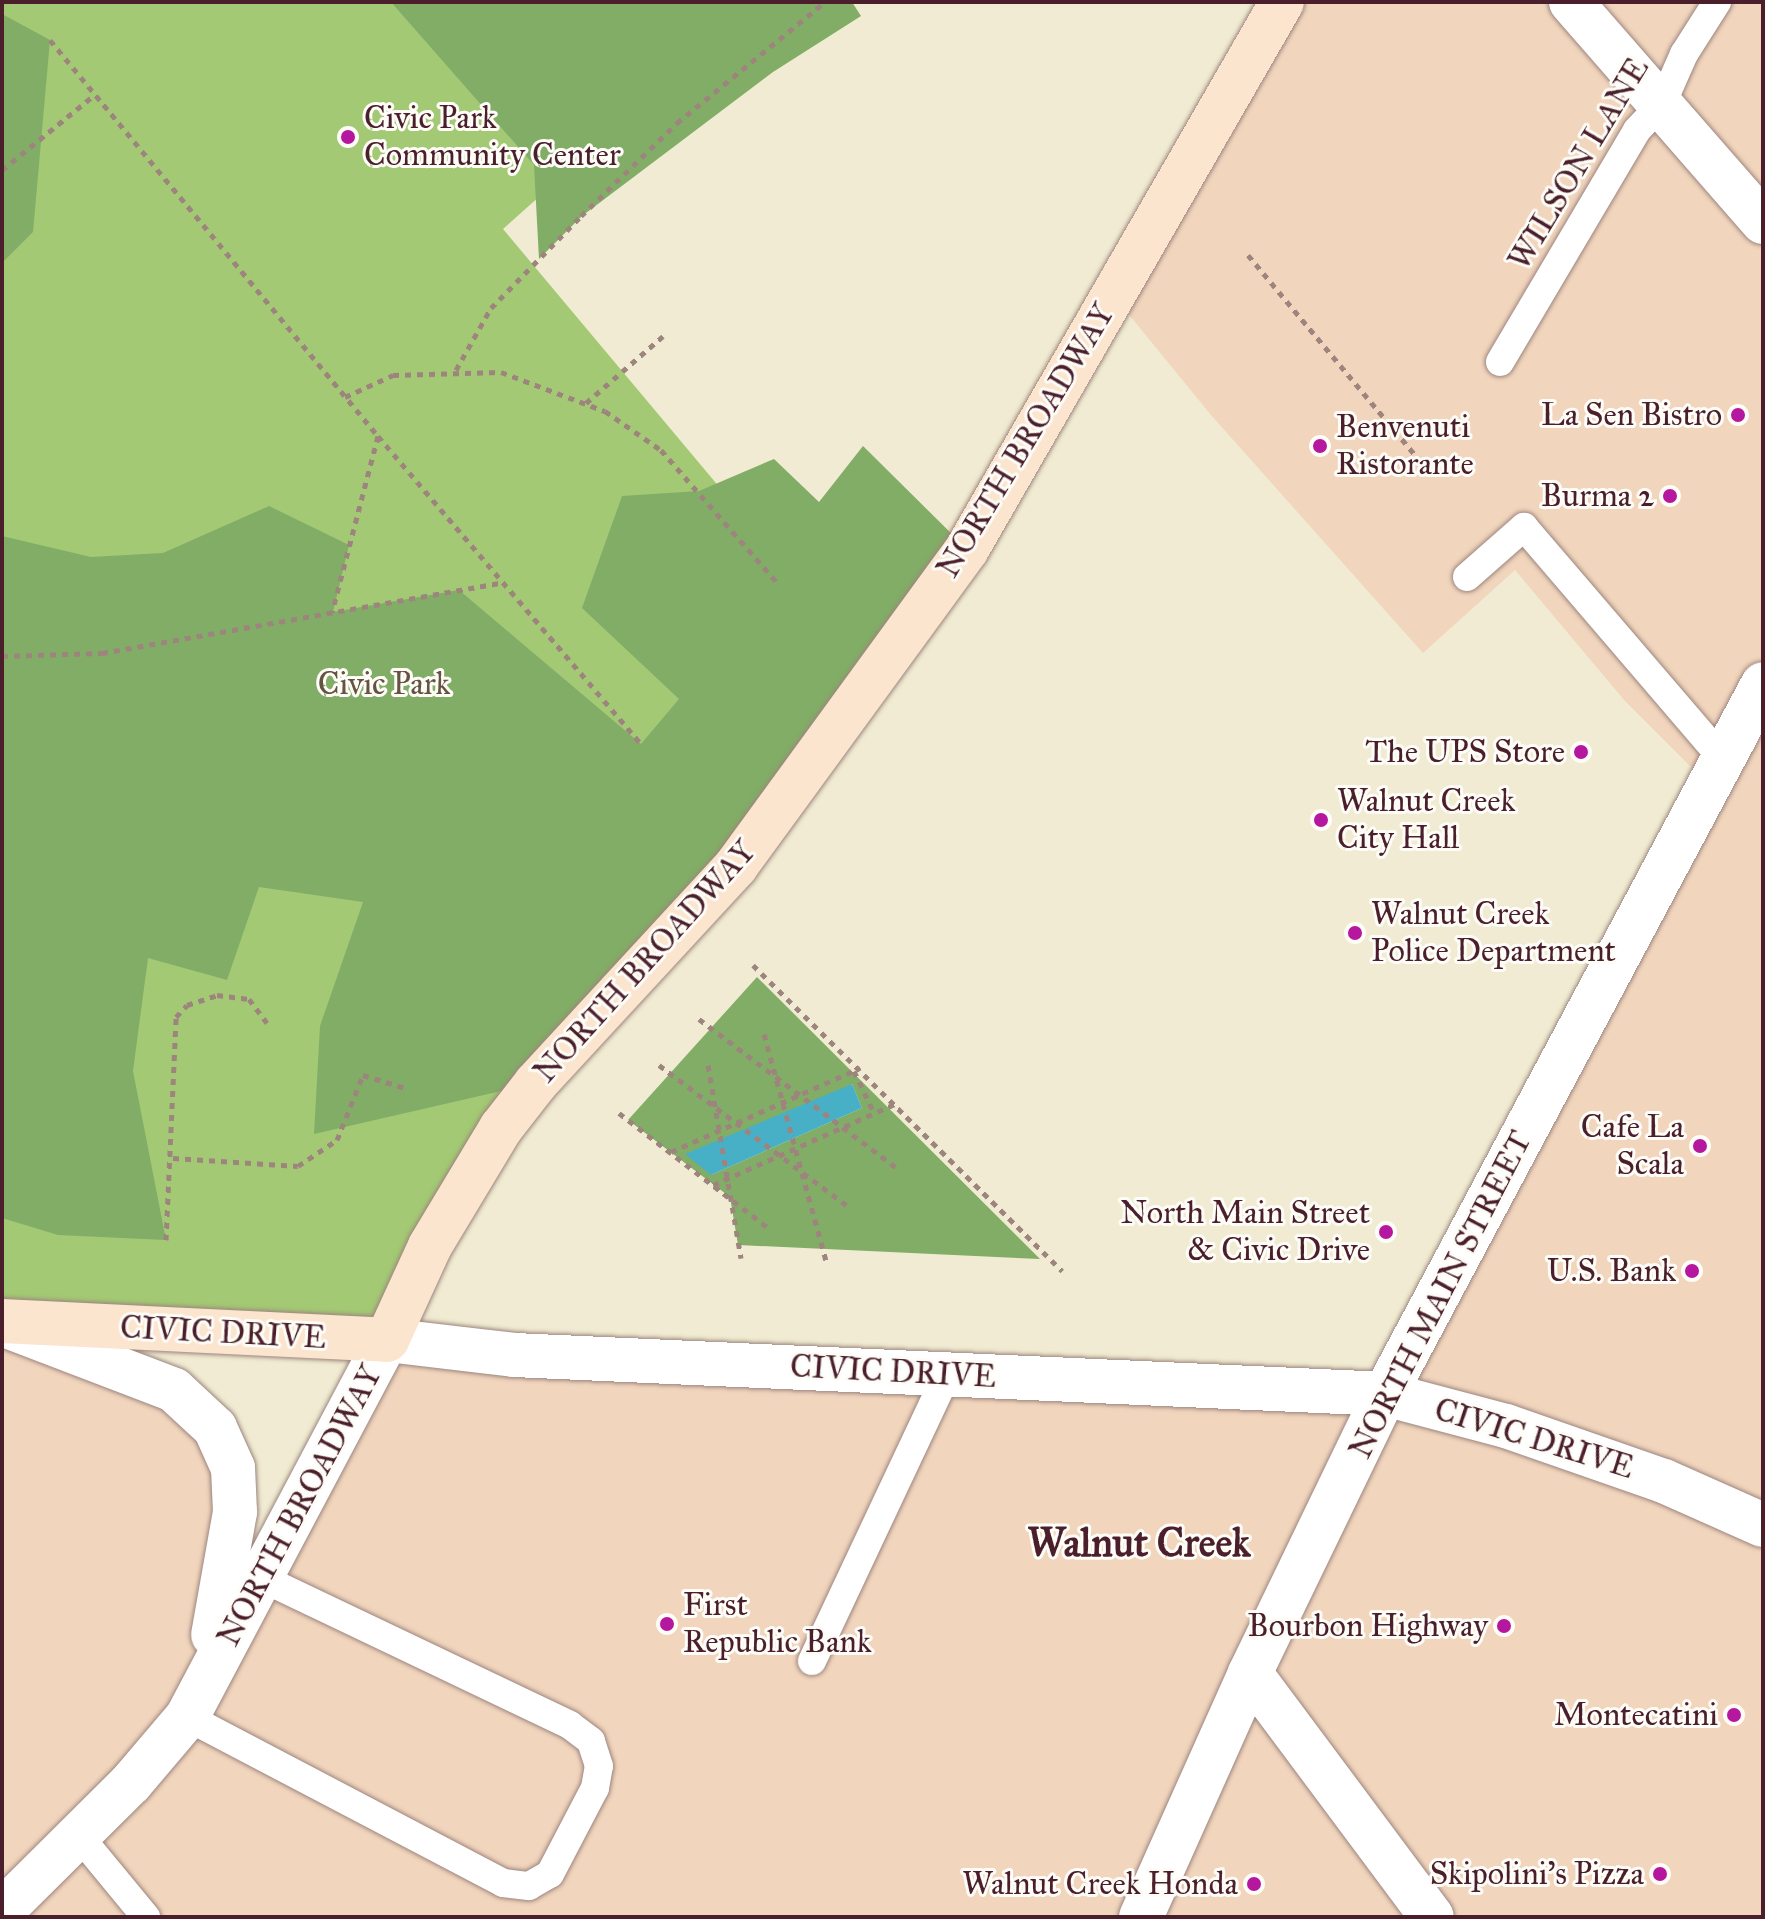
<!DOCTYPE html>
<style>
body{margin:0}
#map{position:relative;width:1765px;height:1919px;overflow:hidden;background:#f0ebd2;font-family:"IM FELL Great Primer",serif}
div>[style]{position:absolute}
.built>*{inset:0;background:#f1d5bd}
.green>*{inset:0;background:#a3c974}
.forest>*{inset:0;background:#82ad66}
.water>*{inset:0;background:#47b0c6}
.path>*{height:5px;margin-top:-2.5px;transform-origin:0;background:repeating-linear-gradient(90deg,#9d857e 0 6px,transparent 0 12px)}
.roads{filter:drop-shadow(0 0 2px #9d857e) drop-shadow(0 0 2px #9d857e)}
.service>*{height:28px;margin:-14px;padding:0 14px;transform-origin:14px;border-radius:14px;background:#fff}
.minor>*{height:44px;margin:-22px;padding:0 22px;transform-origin:22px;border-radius:22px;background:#fff}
.tertiary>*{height:44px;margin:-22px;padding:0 22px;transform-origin:22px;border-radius:22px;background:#fff}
.secondary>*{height:44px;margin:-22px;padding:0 22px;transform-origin:22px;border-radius:22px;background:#fbe5cf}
.dots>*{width:22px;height:22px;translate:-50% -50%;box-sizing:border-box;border:4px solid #fdfcf7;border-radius:50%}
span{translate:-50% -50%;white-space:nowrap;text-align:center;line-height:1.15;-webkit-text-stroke:6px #fdfcf7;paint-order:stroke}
.poi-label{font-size:32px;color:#4a1f2b}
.left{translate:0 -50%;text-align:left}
.right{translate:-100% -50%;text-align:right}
.street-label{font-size:32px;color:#4a1f2b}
.park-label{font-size:32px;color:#655241}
.district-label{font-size:40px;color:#4a1f2b;font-weight:700}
.frame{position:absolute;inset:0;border:4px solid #4a1f2b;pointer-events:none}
</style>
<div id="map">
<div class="built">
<i style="clip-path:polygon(1282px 2px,1763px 2px,1763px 1917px,2px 1917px,2px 1324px,174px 1390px,225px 1445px,203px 1689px,387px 1340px,1385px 1394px,1709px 785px,1625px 701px,1515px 570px,1423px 653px,1211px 415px,1113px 295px)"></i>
</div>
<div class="green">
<i style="clip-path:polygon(2px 2px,757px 2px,503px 229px,876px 674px,536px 1083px,387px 1340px,2px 1321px)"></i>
</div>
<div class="forest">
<i style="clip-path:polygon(391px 2px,852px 2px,861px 16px,773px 72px,582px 216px,539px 259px,534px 165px)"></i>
<i style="clip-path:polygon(2px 14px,50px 40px,33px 232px,2px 263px)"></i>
<i style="clip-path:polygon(863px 446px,967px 549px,536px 1083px,314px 1134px,320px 1026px,363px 902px,259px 887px,227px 980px,148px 958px,133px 1071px,166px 1240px,58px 1235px,2px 1218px,2px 536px,91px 557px,163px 553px,269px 506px,349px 545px,333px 612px,459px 590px,641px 744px,679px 699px,582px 608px,622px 496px,699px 491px,774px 459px,819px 502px)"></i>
<i style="clip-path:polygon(evenodd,757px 977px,1040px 1259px,738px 1245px,730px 1197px,628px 1120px,757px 977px,852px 1084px,862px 1108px,711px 1175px,852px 1084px)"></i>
</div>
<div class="water">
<i style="clip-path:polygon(852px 1084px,862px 1108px,711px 1175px,685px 1154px)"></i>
</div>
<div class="path">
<i style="left:50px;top:40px;width:514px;rotate:50.37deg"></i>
<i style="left:378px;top:436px;width:182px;rotate:104.6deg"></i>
<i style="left:2px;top:170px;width:117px;rotate:-39.1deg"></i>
<i style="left:1248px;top:255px;width:278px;rotate:50.1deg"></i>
<i style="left:456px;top:370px;width:71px;rotate:-60.6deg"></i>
<i style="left:491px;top:308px;width:129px;rotate:-45.6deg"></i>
<i style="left:581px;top:216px;width:134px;rotate:-44.1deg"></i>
<i style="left:677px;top:123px;width:191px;rotate:-39.3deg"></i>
<i style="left:345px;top:397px;width:53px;rotate:-24.6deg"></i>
<i style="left:393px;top:375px;width:108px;rotate:-1.6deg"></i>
<i style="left:501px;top:372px;width:111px;rotate:20.6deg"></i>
<i style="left:605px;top:411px;width:68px;rotate:34.9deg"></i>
<i style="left:661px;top:450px;width:179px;rotate:48.8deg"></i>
<i style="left:586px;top:403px;width:102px;rotate:-41deg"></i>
<i style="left:378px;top:436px;width:405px;rotate:49.5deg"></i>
<i style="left:2px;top:656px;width:100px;rotate:-1.7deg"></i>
<i style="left:102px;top:653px;width:405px;rotate:-10deg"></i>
<i style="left:753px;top:965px;width:435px;rotate:44.7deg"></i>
<i style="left:699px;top:1019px;width:248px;rotate:37deg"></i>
<i style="left:764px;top:1034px;width:239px;rotate:74.7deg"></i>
<i style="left:659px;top:1065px;width:237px;rotate:36.8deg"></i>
<i style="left:708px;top:1065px;width:196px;rotate:80.3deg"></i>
<i style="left:854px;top:1071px;width:47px;rotate:64.5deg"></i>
<i style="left:619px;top:1113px;width:187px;rotate:37.6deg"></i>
<i style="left:671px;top:1152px;width:207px;rotate:-24deg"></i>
<i style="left:173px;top:1158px;width:125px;rotate:3.7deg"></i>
<i style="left:298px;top:1166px;width:47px;rotate:-33.7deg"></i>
<i style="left:337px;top:1140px;width:70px;rotate:-68.2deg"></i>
<i style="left:363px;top:1075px;width:44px;rotate:17.2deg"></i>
<i style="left:713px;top:1185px;width:199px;rotate:-24deg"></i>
<i style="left:166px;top:1240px;width:223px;rotate:-87.4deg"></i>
<i style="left:176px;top:1017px;width:16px;rotate:-47deg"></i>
<i style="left:187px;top:1005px;width:32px;rotate:-18deg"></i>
<i style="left:217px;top:995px;width:32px;rotate:7deg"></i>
<i style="left:249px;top:999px;width:30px;rotate:53deg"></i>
</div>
<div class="roads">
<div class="service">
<i style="left:1500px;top:362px;width:269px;rotate:-59.4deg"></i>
<i style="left:1637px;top:130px;width:36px;rotate:-46deg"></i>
<i style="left:1662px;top:104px;width:55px;rotate:-66.3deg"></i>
<i style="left:1684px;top:54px;width:62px;rotate:-57.6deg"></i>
<i style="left:1467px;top:577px;width:76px;rotate:-41.3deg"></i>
<i style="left:1524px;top:527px;width:306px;rotate:49.4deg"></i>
<i style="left:812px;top:1661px;width:317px;rotate:-64.8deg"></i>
<i style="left:187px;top:1717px;width:357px;rotate:27.7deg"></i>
<i style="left:503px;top:1883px;width:26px;rotate:7deg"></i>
<i style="left:529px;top:1886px;width:24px;rotate:-30deg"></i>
<i style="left:550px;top:1874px;width:97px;rotate:-62.4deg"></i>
<i style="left:595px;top:1788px;width:22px;rotate:-80deg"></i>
<i style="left:599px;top:1766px;width:26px;rotate:-108deg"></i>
<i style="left:591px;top:1741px;width:26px;rotate:-143deg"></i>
<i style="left:570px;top:1725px;width:346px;rotate:-154.5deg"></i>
<i style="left:80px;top:1837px;width:104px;rotate:50.5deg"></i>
</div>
<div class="minor">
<i style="left:1571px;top:2px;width:292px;rotate:48.9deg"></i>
<i style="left:1250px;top:1673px;width:304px;rotate:53.3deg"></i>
<i style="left:1141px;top:1917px;width:267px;rotate:-65.9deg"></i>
<i style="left:1250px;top:1673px;width:310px;rotate:-64.2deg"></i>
<i style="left:1385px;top:1394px;width:804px;rotate:-61.97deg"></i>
</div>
<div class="tertiary">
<i style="left:4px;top:1325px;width:182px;rotate:20.9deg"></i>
<i style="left:174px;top:1390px;width:56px;rotate:42.8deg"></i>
<i style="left:215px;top:1428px;width:44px;rotate:65.8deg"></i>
<i style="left:233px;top:1468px;width:44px;rotate:87.4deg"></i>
<i style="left:235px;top:1512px;width:125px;rotate:100.1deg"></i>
<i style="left:2px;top:1911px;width:182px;rotate:-44.8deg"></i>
<i style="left:131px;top:1783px;width:87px;rotate:-49.7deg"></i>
<i style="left:187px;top:1717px;width:427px;rotate:-62.1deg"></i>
<i style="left:387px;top:1340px;width:128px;rotate:6.7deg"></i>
<i style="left:514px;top:1355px;width:872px;rotate:2.56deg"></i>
<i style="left:1385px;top:1394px;width:125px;rotate:14.8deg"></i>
<i style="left:1506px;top:1426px;width:167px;rotate:19.2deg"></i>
<i style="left:1664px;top:1481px;width:108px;rotate:24deg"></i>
</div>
<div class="secondary">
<i style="left:2px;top:1321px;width:385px;rotate:2.8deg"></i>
<i style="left:387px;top:1340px;width:103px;rotate:-65.4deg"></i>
<i style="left:430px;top:1246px;width:138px;rotate:-59deg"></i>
<i style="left:501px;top:1128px;width:57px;rotate:-52.1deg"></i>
<i style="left:536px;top:1083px;width:295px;rotate:-47.3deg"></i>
<i style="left:736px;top:866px;width:392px;rotate:-53.9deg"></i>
<i style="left:967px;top:549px;width:631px;rotate:-60.06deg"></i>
</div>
</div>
<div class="dots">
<i style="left:348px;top:137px;background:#b5179e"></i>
<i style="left:1738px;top:415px;background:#b5179e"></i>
<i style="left:1320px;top:446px;background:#b5179e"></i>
<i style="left:1670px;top:496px;background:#b5179e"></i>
<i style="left:1581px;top:752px;background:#b5179e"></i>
<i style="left:1321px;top:820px;background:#b5179e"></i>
<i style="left:1355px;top:933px;background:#b5179e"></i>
<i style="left:1700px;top:1146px;background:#b5179e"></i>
<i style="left:1386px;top:1232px;background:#b5179e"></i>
<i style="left:1692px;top:1271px;background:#b5179e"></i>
<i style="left:667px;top:1624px;background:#b5179e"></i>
<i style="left:1504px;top:1626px;background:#b5179e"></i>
<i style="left:1734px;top:1715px;background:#b5179e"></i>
<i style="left:1660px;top:1874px;background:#b5179e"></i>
<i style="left:1254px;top:1884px;background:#b5179e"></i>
</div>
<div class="poi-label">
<span class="left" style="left:364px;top:137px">Civic Park<br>Community Center</span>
<span class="right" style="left:1722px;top:415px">La Sen Bistro</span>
<span class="left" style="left:1336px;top:446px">Benvenuti<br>Ristorante</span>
<span class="right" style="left:1654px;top:496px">Burma 2</span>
<span class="right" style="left:1565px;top:752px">The UPS Store</span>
<span class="left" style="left:1337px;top:820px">Walnut Creek<br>City Hall</span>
<span class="left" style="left:1371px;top:933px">Walnut Creek<br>Police Department</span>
<span class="right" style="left:1684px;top:1146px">Cafe La<br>Scala</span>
<span class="right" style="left:1370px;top:1232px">North Main Street<br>&amp; Civic Drive</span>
<span class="right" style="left:1676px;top:1271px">U.S. Bank</span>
<span class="left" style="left:683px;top:1624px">First<br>Republic Bank</span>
<span class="right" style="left:1488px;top:1626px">Bourbon Highway</span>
<span class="right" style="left:1718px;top:1715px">Montecatini</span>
<span class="right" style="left:1644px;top:1874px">Skipolini's Pizza</span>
<span class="right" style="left:1238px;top:1884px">Walnut Creek Honda</span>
</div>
<div class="street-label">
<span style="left:1579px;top:164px;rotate:-59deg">WILSON LANE</span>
<span style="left:1026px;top:441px;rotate:-59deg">NORTH BROADWAY</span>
<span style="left:645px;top:962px;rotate:-48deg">NORTH BROADWAY</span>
<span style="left:1441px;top:1295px;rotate:-63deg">NORTH MAIN STREET</span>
<span style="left:223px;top:1333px;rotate:3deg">CIVIC DRIVE</span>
<span style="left:893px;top:1372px;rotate:3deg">CIVIC DRIVE</span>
<span style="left:1534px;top:1439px;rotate:17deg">CIVIC DRIVE</span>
<span style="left:300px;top:1506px;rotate:-62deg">NORTH BROADWAY</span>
</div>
<div class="park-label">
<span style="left:384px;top:684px">Civic Park</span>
</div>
<div class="district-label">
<span style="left:1139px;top:1543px">Walnut Creek</span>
</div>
<div class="frame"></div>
</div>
